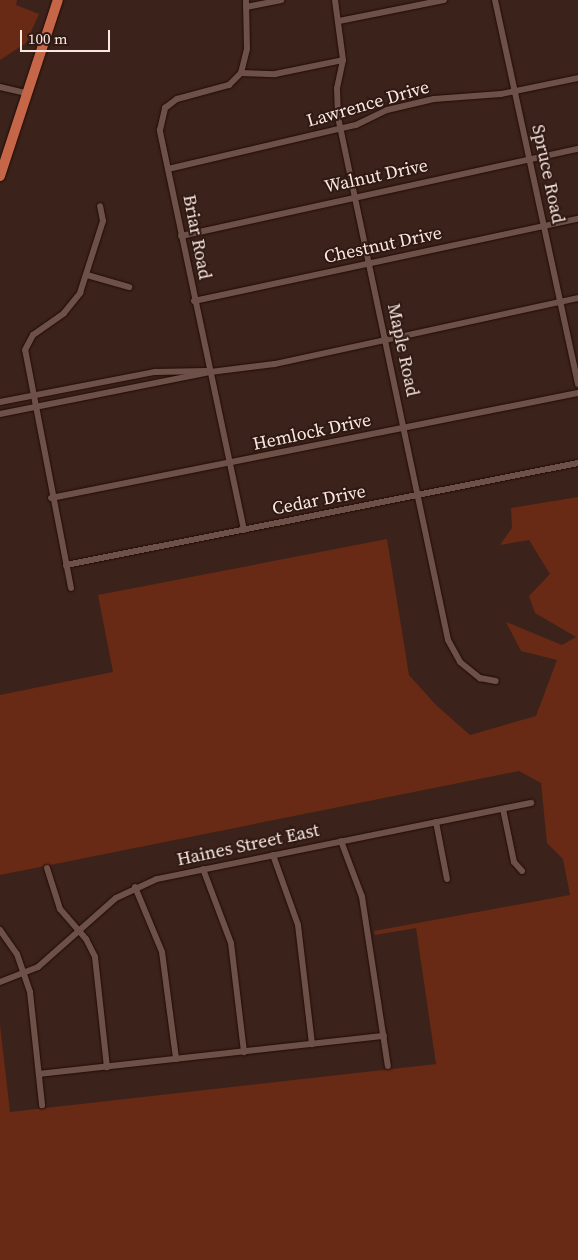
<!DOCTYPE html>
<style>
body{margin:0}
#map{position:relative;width:578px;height:1260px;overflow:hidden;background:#3b231b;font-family:"Source Serif 4",serif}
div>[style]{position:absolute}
.green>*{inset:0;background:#682915}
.roads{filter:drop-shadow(0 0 1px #210b05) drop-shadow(0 0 1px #210b05)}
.minor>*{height:6px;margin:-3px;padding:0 3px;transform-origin:3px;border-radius:3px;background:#6d5148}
.highway>*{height:10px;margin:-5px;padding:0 5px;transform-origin:5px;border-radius:5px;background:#c66648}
span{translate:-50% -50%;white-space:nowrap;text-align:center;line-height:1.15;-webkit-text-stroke:4px #301912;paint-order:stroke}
.street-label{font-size:18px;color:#f9e8e2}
.scale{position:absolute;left:20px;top:30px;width:90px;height:22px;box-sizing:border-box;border:2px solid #f9e8e2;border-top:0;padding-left:6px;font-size:15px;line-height:18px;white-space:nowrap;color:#f9e8e2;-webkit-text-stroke:4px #301912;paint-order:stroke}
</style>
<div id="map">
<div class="green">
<i style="clip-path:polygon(0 0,17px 0,16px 5px,39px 14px,26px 43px,0 60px)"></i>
<i style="clip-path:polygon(578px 497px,578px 1260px,0 1260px,0 1025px,10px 1112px,436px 1064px,416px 928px,375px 935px,374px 931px,570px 895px,563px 859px,547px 843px,541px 783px,519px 771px,0 875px,0 695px,113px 672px,98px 595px,387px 539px,409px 675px,436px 705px,470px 735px,536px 716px,557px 660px,521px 651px,506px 622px,562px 645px,576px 637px,535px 613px,529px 596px,550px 574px,529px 540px,500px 545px,512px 528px,511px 508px)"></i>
</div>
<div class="roads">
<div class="minor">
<i style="left:335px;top:0;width:61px;rotate:82.4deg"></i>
<i style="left:343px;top:60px;width:29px;rotate:102deg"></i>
<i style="left:337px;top:88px;width:29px;rotate:88deg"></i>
<i style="left:338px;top:117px;width:534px;rotate:78.12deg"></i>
<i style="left:448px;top:640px;width:25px;rotate:61deg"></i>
<i style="left:460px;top:662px;width:26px;rotate:39deg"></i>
<i style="left:480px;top:678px;width:16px;rotate:11deg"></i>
<i style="left:495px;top:0;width:393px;rotate:77.8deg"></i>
<i style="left:246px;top:7px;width:36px;rotate:-11deg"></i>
<i style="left:339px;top:21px;width:107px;rotate:-11.3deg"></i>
<i style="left:241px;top:73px;width:34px;rotate:2deg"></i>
<i style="left:275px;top:74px;width:69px;rotate:-11.6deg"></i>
<i style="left:0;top:87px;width:28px;rotate:13deg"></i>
<i style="left:168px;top:169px;width:193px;rotate:-13.2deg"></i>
<i style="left:356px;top:125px;width:34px;rotate:-26deg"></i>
<i style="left:387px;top:110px;width:48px;rotate:-13.2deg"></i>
<i style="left:434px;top:99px;width:67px;rotate:-4.3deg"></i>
<i style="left:501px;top:94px;width:79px;rotate:-11.7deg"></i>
<i style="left:181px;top:236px;width:406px;rotate:-12.4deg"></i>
<i style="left:87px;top:275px;width:44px;rotate:15.9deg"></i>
<i style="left:194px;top:301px;width:393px;rotate:-12.1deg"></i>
<i style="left:0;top:402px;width:158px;rotate:-11deg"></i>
<i style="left:155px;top:372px;width:51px;rotate:-1.1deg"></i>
<i style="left:0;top:414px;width:214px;rotate:-11.3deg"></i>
<i style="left:210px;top:372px;width:65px;rotate:-7deg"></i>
<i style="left:275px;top:364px;width:310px;rotate:-12.3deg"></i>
<i style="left:51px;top:498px;width:537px;rotate:-11.27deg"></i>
<i style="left:244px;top:530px;width:409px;rotate:-101.9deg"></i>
<i style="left:160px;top:130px;width:23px;rotate:-77deg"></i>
<i style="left:165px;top:108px;width:15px;rotate:-37deg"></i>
<i style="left:177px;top:99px;width:54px;rotate:-15.1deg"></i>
<i style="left:229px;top:85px;width:17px;rotate:-45deg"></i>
<i style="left:241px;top:73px;width:25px;rotate:-76deg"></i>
<i style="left:247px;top:49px;width:49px;rotate:-91.2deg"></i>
<i style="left:66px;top:565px;width:522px;rotate:-11.27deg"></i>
<i style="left:71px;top:588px;width:242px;rotate:-100.9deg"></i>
<i style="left:25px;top:350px;width:17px;rotate:-62deg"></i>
<i style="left:33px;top:335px;width:38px;rotate:-35deg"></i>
<i style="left:64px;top:313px;width:26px;rotate:-51deg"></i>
<i style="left:80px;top:293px;width:76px;rotate:-72.3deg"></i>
<i style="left:103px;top:221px;width:15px;rotate:-101deg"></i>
<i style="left:503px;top:809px;width:54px;rotate:78.3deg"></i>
<i style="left:514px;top:862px;width:12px;rotate:48deg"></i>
<i style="left:436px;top:822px;width:58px;rotate:79.1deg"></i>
<i style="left:341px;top:841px;width:60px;rotate:69.4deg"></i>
<i style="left:362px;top:897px;width:171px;rotate:81.3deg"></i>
<i style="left:273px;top:855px;width:74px;rotate:70.3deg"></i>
<i style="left:298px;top:925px;width:120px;rotate:83.3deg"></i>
<i style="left:47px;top:868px;width:43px;rotate:72.4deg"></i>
<i style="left:60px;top:909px;width:40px;rotate:49deg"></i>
<i style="left:86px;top:939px;width:20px;rotate:63deg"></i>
<i style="left:95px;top:957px;width:111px;rotate:83.8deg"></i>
<i style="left:203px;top:869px;width:79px;rotate:69.3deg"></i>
<i style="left:231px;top:943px;width:110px;rotate:83.2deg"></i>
<i style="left:135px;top:887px;width:70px;rotate:67.4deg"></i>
<i style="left:162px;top:952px;width:108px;rotate:82.5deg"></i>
<i style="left:0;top:930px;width:29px;rotate:55deg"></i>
<i style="left:17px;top:954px;width:40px;rotate:71.1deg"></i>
<i style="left:30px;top:992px;width:114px;rotate:83.9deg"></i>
<i style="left:0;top:982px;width:41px;rotate:-21.5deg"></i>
<i style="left:38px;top:967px;width:104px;rotate:-41.5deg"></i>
<i style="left:116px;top:898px;width:45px;rotate:-24.9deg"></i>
<i style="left:157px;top:879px;width:382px;rotate:-11.5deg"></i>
<i style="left:39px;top:1074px;width:347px;rotate:-6.3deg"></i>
</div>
<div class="highway">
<i style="left:0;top:176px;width:185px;rotate:-71.8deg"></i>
</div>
</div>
<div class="street-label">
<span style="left:368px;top:104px;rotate:-16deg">Lawrence Drive</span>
<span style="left:548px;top:174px;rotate:78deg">Spruce Road</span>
<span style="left:376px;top:176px;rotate:-12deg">Walnut Drive</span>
<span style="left:197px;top:237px;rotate:79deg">Briar Road</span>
<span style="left:383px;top:245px;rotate:-12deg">Chestnut Drive</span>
<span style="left:403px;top:350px;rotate:78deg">Maple Road</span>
<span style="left:312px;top:432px;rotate:-12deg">Hemlock Drive</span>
<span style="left:319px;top:500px;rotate:-11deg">Cedar Drive</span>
<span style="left:248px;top:845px;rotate:-12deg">Haines Street East</span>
</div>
<div class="scale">100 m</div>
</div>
